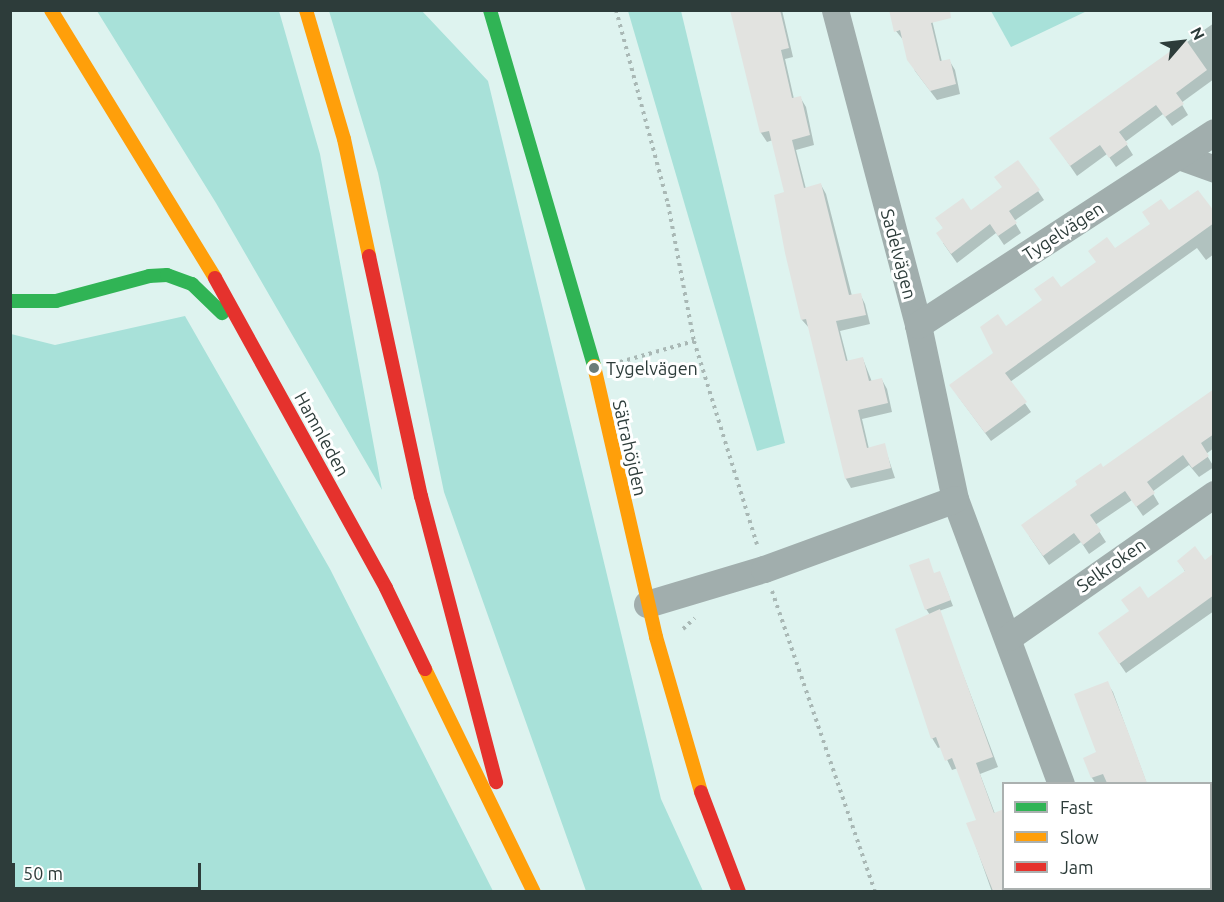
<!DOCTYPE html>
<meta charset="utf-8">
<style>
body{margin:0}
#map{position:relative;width:1224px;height:902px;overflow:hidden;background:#def3ef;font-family:Ubuntu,sans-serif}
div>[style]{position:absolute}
.forest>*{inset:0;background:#a8e1d9}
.shadow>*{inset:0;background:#0003}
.building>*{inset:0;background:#e2e3e0}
.path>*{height:4px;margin-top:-2px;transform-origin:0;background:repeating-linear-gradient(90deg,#a9b8b5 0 3px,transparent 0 7.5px)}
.street>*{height:27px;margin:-13.5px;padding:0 13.5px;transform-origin:13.5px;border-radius:13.5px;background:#a1aead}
.fast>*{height:14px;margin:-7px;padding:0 7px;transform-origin:7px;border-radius:7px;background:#30b455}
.slow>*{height:14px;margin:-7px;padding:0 7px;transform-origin:7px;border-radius:7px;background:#ff9f0a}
.jam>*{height:14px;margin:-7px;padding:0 7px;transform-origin:7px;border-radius:7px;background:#e5322d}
.dots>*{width:16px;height:16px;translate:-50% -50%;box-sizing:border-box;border:3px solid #fff;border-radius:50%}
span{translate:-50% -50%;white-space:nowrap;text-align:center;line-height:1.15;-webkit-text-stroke:6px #fff;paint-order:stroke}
.street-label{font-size:18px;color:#2d3c3a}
.poi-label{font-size:18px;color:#2d3c3a}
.left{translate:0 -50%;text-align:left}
.frame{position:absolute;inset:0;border:12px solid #2d3c3a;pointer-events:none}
.legend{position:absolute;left:1002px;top:782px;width:210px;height:108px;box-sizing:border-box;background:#fff;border:2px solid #abb1b0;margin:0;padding:8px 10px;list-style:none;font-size:18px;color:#2d3c3a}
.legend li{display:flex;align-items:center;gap:12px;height:30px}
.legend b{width:30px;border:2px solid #abb1b0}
.north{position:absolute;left:1152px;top:12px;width:60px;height:60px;-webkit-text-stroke:4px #fff;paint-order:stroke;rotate:62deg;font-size:16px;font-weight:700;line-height:24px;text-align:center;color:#2d3c3a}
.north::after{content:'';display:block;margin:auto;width:21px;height:27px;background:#2d3c3a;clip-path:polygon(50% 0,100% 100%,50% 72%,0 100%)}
.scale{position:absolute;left:12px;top:863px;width:189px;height:27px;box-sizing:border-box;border:3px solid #2d3c3a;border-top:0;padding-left:8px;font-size:18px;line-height:21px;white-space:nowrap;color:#2d3c3a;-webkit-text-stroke:4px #fff;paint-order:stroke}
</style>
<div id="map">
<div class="forest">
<i style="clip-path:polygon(97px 11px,279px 11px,320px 154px,382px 490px,216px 203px)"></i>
<i style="clip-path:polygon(329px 11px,422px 11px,488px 81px,661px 799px,703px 891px,586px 891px,444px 492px,378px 173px)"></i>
<i style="clip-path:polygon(628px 11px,681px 11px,785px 443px,757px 451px)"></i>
<i style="clip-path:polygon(991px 11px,1087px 11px,1011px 47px)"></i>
<i style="clip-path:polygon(185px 316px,330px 569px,493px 891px,11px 891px,11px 334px,55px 345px)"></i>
</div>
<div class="shadow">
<i style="clip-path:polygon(731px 10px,782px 10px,793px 57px,785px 59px,794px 99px,800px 97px,806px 107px,814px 145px,796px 150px,806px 189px,821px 185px,826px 194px,852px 296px,860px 294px,865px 304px,870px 324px,840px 331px,848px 362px,863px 359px,872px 382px,882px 380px,887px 389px,892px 412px,862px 419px,869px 449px,884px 445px,895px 478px,851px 488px,846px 479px,810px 329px,802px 320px,786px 253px,786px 193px,773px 140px,767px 142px,761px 133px)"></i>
<i style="clip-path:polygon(932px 20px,942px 62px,949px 60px,955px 70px,960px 94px,937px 100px,915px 71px,904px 41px,896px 31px)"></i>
<i style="clip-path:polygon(1214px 23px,1214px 79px,1181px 103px,1188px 115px,1172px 126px,1163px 114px,1125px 142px,1133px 155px,1116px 167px,1107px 154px,1077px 176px,1051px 138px)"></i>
<i style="clip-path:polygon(996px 177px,1038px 191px,1044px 200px,1014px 221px,1021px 233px,1004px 245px,996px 233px,957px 263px,943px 243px,944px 229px,937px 219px,970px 212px,1003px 188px)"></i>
<i style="clip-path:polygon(1168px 212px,1214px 214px,1214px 254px,1206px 260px,1197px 248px,1010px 382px,1031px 412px,991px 441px,957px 395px,995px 353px,1006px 328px)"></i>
<i style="clip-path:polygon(1214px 391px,1214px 448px,1206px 454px,1214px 467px,1199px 477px,1189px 465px,1152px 492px,1159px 504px,1143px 516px,1132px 500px,1095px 525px,1106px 542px,1089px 554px,1081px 542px,1049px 565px,1029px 536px,1103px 469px)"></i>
<i style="clip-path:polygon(1214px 555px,1214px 611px,1126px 673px,1106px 644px,1148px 600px,1186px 573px,1179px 561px,1204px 562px)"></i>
<i style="clip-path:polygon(934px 574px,942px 578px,953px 606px,939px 611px,998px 767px,980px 774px,995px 814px,1004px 888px,1024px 892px,992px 892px,968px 824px,978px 821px,958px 768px,952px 770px,941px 747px,938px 748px,932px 738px,930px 615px,926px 609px)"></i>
<i style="clip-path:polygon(1107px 683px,1113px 692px,1147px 784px,1096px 784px,1092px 778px,1085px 758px,1098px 753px)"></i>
</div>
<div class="building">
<i style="clip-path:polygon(730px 10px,780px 10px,789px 48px,781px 50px,792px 98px,801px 96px,810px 135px,792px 140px,804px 188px,821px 183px,849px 295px,861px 293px,866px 315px,836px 321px,846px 361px,863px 357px,869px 381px,882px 378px,888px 403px,858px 410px,867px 448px,885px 443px,891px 468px,845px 479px,806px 319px,801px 320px,785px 253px,774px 195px,784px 192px,769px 131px,760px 133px)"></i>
<i style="clip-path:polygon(889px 10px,950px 10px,951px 18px,931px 23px,940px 61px,950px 59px,956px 84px,930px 91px,907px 60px,900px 30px,894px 32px)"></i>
<i style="clip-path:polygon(1186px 40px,1207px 70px,1176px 93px,1184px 104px,1165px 117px,1156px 105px,1119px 132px,1128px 144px,1109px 158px,1100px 145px,1070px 166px,1049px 138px)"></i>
<i style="clip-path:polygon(1018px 160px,1040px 190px,1009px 211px,1017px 223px,998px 236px,990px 224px,951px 254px,936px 233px,943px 228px,935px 218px,963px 198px,971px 210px,1002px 187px,994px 177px)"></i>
<i style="clip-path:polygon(1198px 190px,1214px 211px,1214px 223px,1005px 373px,1027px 402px,985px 433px,949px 385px,993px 353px,980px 327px,998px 314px,1006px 326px,1042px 300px,1034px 289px,1053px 276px,1061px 287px,1096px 262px,1088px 251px,1107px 237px,1115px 248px,1150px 224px,1142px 212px,1161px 199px,1169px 210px)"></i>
<i style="clip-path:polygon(1214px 389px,1214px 434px,1201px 443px,1209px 456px,1192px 468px,1183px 455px,1147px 482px,1155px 493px,1136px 507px,1125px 491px,1090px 515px,1101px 531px,1083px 545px,1074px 533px,1043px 556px,1021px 525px,1077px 485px,1075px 481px,1101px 463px,1103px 467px)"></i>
<i style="clip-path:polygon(1195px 546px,1205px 560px,1214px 553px,1214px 595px,1119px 664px,1098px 633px,1129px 611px,1121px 600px,1140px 586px,1148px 598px,1185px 571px,1177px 561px)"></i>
<i style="clip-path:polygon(929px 558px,934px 573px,940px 571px,951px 600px,925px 610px,909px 565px)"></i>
<i style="clip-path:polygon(940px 609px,993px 757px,976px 763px,994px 813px,1004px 809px,1004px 891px,993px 891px,966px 823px,976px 820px,952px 758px,945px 761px,936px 737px,931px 739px,895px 629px)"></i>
<i style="clip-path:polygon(1108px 681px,1129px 734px,1147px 783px,1107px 783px,1103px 774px,1091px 778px,1083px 758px,1096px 752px,1074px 694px)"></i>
</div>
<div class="path">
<i style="left:616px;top:10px;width:201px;rotate:75deg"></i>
<i style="left:668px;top:204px;width:139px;rotate:79.3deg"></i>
<i style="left:694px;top:341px;width:213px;rotate:72.8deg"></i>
<i style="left:620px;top:362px;width:77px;rotate:-15.8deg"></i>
<i style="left:772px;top:591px;width:318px;rotate:71.1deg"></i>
<i style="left:683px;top:629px;width:16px;rotate:-43deg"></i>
<i style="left:1210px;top:854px;width:4px;rotate:-27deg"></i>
<i style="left:1145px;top:892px;width:6px;rotate:-39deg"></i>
</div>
<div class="street">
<i style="left:835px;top:10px;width:326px;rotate:75.2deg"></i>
<i style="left:918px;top:325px;width:178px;rotate:78deg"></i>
<i style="left:955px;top:499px;width:304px;rotate:69.6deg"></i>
<i style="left:1179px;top:156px;width:37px;rotate:20deg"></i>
<i style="left:918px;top:325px;width:353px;rotate:-33.1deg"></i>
<i style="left:647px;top:604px;width:122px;rotate:-16.7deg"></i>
<i style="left:764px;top:569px;width:203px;rotate:-20.1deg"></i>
<i style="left:1009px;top:637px;width:250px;rotate:-34.9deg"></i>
<i style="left:1099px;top:888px;width:4px;rotate:76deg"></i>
</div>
<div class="fast">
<i style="left:490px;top:10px;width:371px;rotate:73.7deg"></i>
<i style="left:10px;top:301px;width:46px"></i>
<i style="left:56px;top:301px;width:96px;rotate:-15deg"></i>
<i style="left:149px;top:276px;width:18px;rotate:-3deg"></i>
<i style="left:167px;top:275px;width:27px;rotate:20deg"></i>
<i style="left:192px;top:284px;width:42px;rotate:44deg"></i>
</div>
<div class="slow">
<i style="left:51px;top:10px;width:314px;rotate:58.5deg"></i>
<i style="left:306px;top:10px;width:134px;rotate:73.6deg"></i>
<i style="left:344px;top:139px;width:120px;rotate:77.9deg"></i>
<i style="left:594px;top:366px;width:278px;rotate:77.1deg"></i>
<i style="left:656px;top:637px;width:161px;rotate:73.8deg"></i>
<i style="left:425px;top:669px;width:248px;rotate:64deg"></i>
</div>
<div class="jam">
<i style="left:369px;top:256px;width:246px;rotate:77.8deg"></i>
<i style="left:421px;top:496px;width:296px;rotate:75.3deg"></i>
<i style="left:215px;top:278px;width:354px;rotate:61.1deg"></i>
<i style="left:386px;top:588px;width:90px;rotate:64.3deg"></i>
<i style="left:701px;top:792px;width:107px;rotate:69.2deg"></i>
</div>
<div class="dots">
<i style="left:594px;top:368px;background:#6b7c79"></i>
</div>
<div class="street-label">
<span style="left:1063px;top:231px;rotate:-33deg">Tygelvägen</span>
<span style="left:899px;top:254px;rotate:75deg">Sadelvägen</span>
<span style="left:322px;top:434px;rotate:61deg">Hamnleden</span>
<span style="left:630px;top:448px;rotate:77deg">Sätrahöjden</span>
<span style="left:1111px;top:565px;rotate:-35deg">Selkroken</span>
</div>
<div class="poi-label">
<span class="left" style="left:606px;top:368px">Tygelvägen</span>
</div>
<div class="frame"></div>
<ul class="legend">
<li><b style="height:8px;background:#30b455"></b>Fast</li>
<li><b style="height:8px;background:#ff9f0a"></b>Slow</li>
<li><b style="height:8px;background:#e5322d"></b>Jam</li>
</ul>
<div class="north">N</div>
<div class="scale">50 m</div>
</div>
